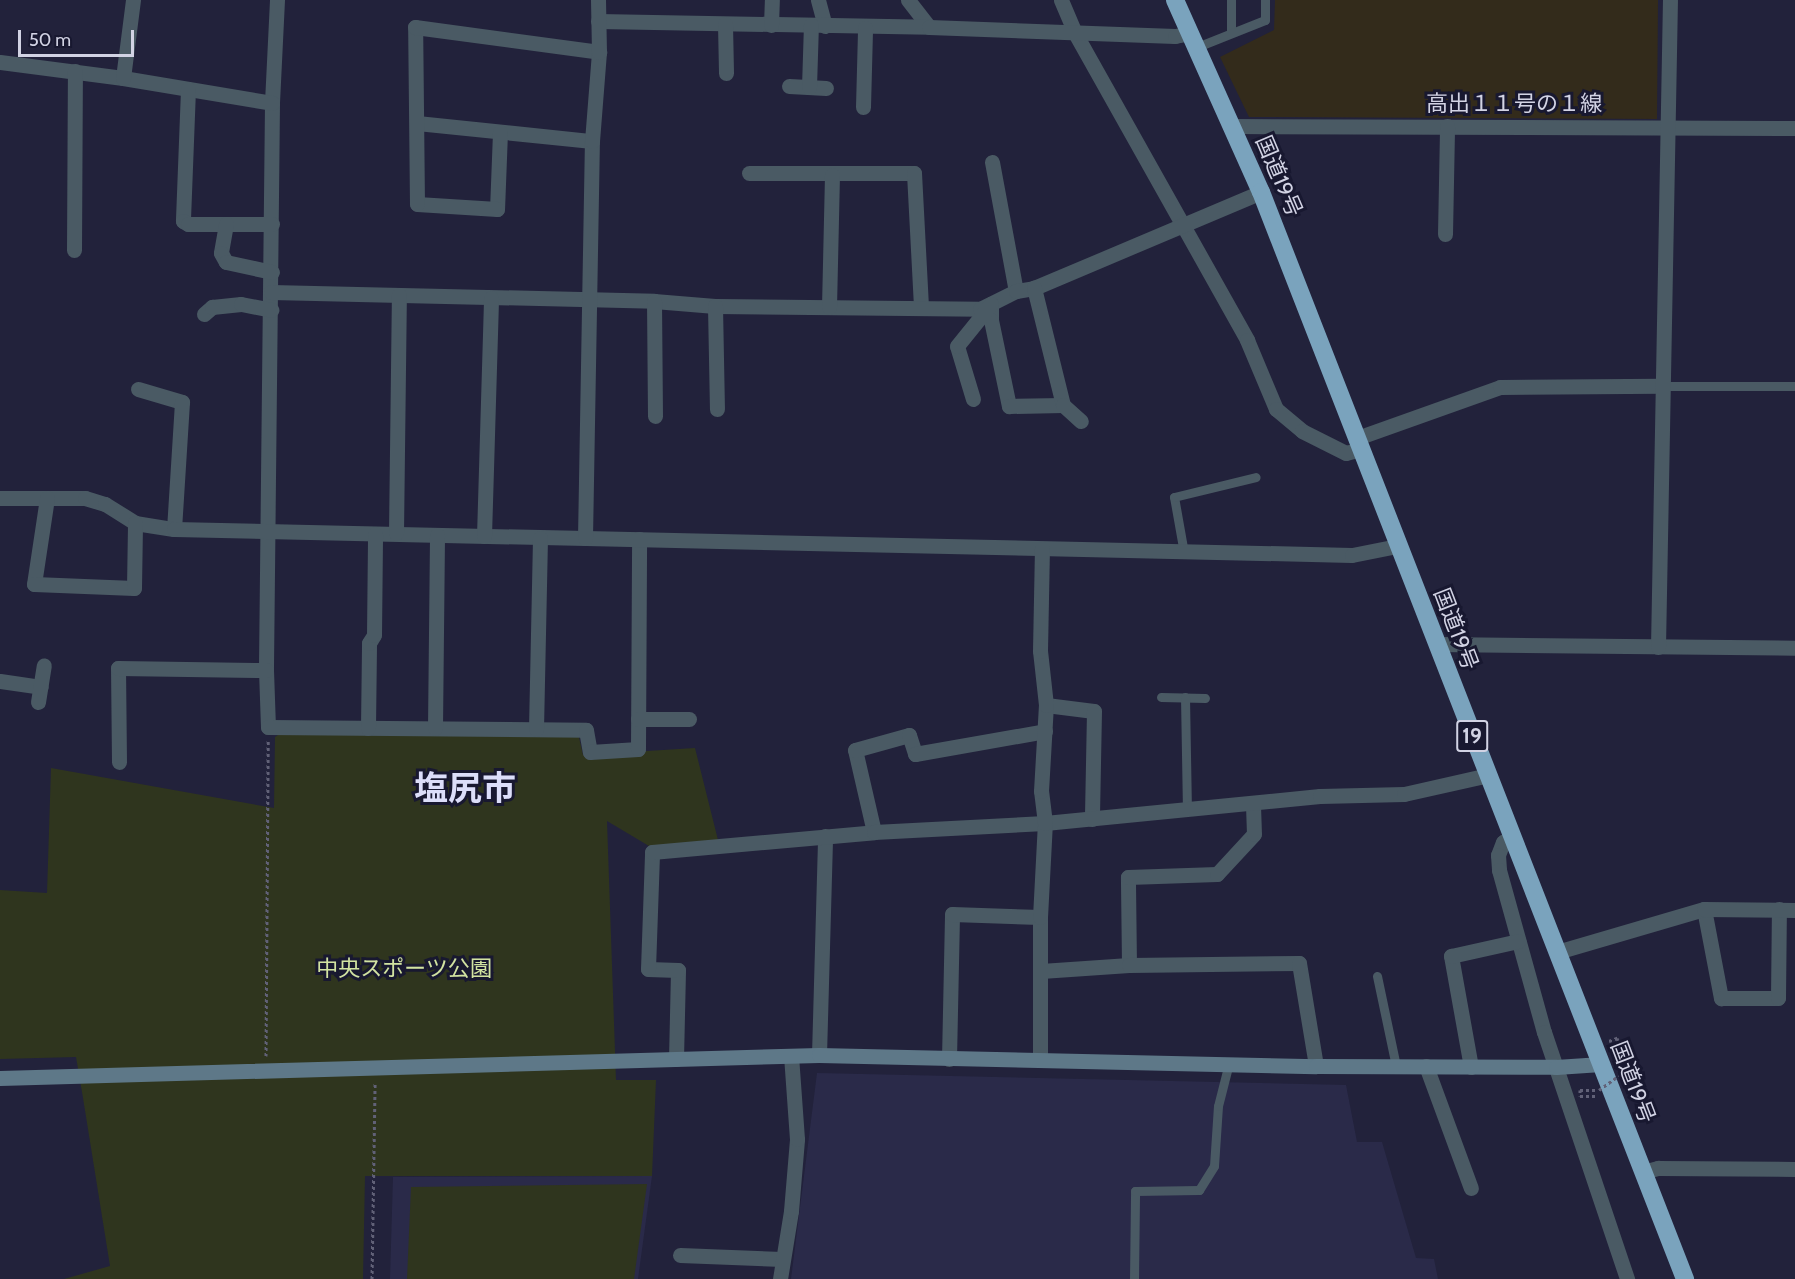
<!DOCTYPE html>
<meta charset="utf-8">
<style>
body{margin:0}
#map{position:relative;width:1795px;height:1279px;overflow:hidden;background:#22223b;font-family:Cabin,"Noto Sans JP",sans-serif}
div>[style]{position:absolute}
.built>*{inset:0;background:#2a2a49}
.industrial>*{inset:0;background:#332b1b}
.green>*{inset:0;background:#2f351e}
.path>*{height:3px;margin-top:-1.5px;transform-origin:0;background:repeating-linear-gradient(90deg,#616177 0 3px,transparent 0 6px)}
.lane>*{height:9px;margin:-4.5px;padding:0 4.5px;transform-origin:4.5px;border-radius:4.5px;background:#4a5a64}
.street>*{height:15px;margin:-7.5px;padding:0 7.5px;transform-origin:7.5px;border-radius:7.5px;background:#4a5a64}
.secondary>*{height:15px;margin:-7.5px;padding:0 7.5px;transform-origin:7.5px;border-radius:7.5px;background:#5e7888}
.highway>*{height:18px;margin:-9px;padding:0 9px;transform-origin:9px;border-radius:9px;background:#7aa3bd}
.path-bridge>*{height:3px;margin-top:-1.5px;transform-origin:0;background:repeating-linear-gradient(90deg,#616177 0 3px,transparent 0 6px)}
span{translate:-50% -50%;white-space:nowrap;text-align:center;line-height:1.15;-webkit-text-stroke:6px #181830;paint-order:stroke}
.shield-label span{padding:2px 4px;background:#181830;border:2px solid;border-radius:4px;-webkit-text-stroke-width:0}
.shield-label{font-size:21px;color:#d2d3e4;font-weight:700}
.street-label{font-size:22px;color:#d2d3e4}
.park-label{font-size:22px;color:#d2e3a1}
.town-label{font-size:34px;color:#dcdef9;font-weight:700}
.scale{position:absolute;left:18px;top:30px;width:116px;height:27px;box-sizing:border-box;border:3px solid #d2d3e4;border-top:0;padding-left:8px;font-size:18px;line-height:21px;white-space:nowrap;color:#d2d3e4;-webkit-text-stroke:4px #181830;paint-order:stroke}
</style>
<div id="map">
<div class="built">
<i style="clip-path:polygon(817px 1073px,1346px 1085px,1357px 1142px,1382px 1142px,1416px 1258px,1434px 1259px,1438px 1279px,791px 1279px)"></i>
<i style="clip-path:polygon(652px 1176px,638px 1279px,390px 1279px,393px 1177px)"></i>
</div>
<div class="industrial">
<i style="clip-path:polygon(1275px 0,1658px 0,1657px 119px,1249px 117px,1220px 57px,1274px 30px)"></i>
</div>
<div class="green">
<i style="clip-path:polygon(284px 731px,578px 733px,583px 755px,695px 748px,718px 840px,649px 846px,607px 821px,616px 1080px,656px 1080px,652px 1176px,365px 1176px,363px 1279px,64px 1279px,110px 1266px,83px 1098px,76px 1057px,0 1059px,0 890px,47px 893px,51px 768px,274px 808px,275px 737px)"></i>
<i style="clip-path:polygon(647px 1184px,634px 1279px,407px 1279px,411px 1187px)"></i>
</div>
<div class="path">
<i style="left:1609px;top:1041px;width:9px;rotate:-21deg"></i>
<i style="left:1617px;top:1038px;width:29px;rotate:68deg"></i>
<i style="left:266px;top:1056px;width:316px;rotate:-89.6deg"></i>
<i style="left:1595px;top:1090px;width:15px;rotate:180deg"></i>
<i style="left:1580px;top:1090px;width:6px;rotate:90deg"></i>
<i style="left:1580px;top:1096px;width:18px"></i>
<i style="left:372px;top:1279px;width:196px;rotate:-89.1deg"></i>
</div>
<div class="lane">
<i style="left:1231px;top:0;width:33px;rotate:90deg"></i>
<i style="left:1197px;top:47px;width:73px;rotate:-21.7deg"></i>
<i style="left:1265px;top:20px;width:20px;rotate:-90deg"></i>
<i style="left:1662px;top:386px;width:133px"></i>
<i style="left:1184px;top:553px;width:57px;rotate:-100.1deg"></i>
<i style="left:1174px;top:497px;width:84px;rotate:-13.7deg"></i>
<i style="left:1161px;top:697px;width:44px;rotate:1.3deg"></i>
<i style="left:1185px;top:697px;width:113px;rotate:89deg"></i>
<i style="left:1377px;top:976px;width:92px;rotate:78.1deg"></i>
<i style="left:1134px;top:1279px;width:88px;rotate:-89.3deg"></i>
<i style="left:1135px;top:1191px;width:64px;rotate:-0.9deg"></i>
<i style="left:1199px;top:1190px;width:28px;rotate:-58deg"></i>
<i style="left:1214px;top:1166px;width:60px;rotate:-86.2deg"></i>
<i style="left:1218px;top:1106px;width:44px;rotate:-75.7deg"></i>
</div>
<div class="street">
<i style="left:277px;top:0;width:103px;rotate:92.8deg"></i>
<i style="left:272px;top:103px;width:567px;rotate:90.61deg"></i>
<i style="left:266px;top:670px;width:57px;rotate:88deg"></i>
<i style="left:268px;top:727px;width:318px;rotate:0.5deg"></i>
<i style="left:586px;top:730px;width:22px;rotate:80deg"></i>
<i style="left:590px;top:752px;width:48px;rotate:-3.6deg"></i>
<i style="left:638px;top:749px;width:210px;rotate:-89.7deg"></i>
<i style="left:818px;top:0;width:27px;rotate:75deg"></i>
<i style="left:908px;top:0;width:34px;rotate:52deg"></i>
<i style="left:1061px;top:0;width:36px;rotate:67deg"></i>
<i style="left:1075px;top:33px;width:352px;rotate:60.7deg"></i>
<i style="left:1247px;top:340px;width:75px;rotate:67.2deg"></i>
<i style="left:1276px;top:409px;width:34px;rotate:40deg"></i>
<i style="left:1302px;top:431px;width:49px;rotate:26.6deg"></i>
<i style="left:1346px;top:453px;width:16px;rotate:-15deg"></i>
<i style="left:598px;top:21px;width:331px;rotate:1deg"></i>
<i style="left:929px;top:27px;width:246px;rotate:2.1deg"></i>
<i style="left:1175px;top:36px;width:15px;rotate:-11deg"></i>
<i style="left:725px;top:24px;width:49px;rotate:88.8deg"></i>
<i style="left:771px;top:25px;width:25px;rotate:-88deg"></i>
<i style="left:0;top:62px;width:124px;rotate:7.4deg"></i>
<i style="left:123px;top:78px;width:151px;rotate:9.5deg"></i>
<i style="left:123px;top:78px;width:79px;rotate:-82.7deg"></i>
<i style="left:789px;top:86px;width:37px;rotate:3deg"></i>
<i style="left:809px;top:87px;width:62px;rotate:-88.2deg"></i>
<i style="left:188px;top:89px;width:132px;rotate:92.2deg"></i>
<i style="left:183px;top:221px;width:6px;rotate:31deg"></i>
<i style="left:188px;top:224px;width:84px"></i>
<i style="left:863px;top:107px;width:79px;rotate:-88.5deg"></i>
<i style="left:417px;top:123px;width:176px;rotate:5.9deg"></i>
<i style="left:1232px;top:126px;width:563px;rotate:0.2deg"></i>
<i style="left:500px;top:132px;width:77px;rotate:92.2deg"></i>
<i style="left:497px;top:209px;width:80px;rotate:-176.4deg"></i>
<i style="left:417px;top:204px;width:177px;rotate:-90.6deg"></i>
<i style="left:415px;top:27px;width:186px;rotate:7.7deg"></i>
<i style="left:992px;top:162px;width:131px;rotate:79.5deg"></i>
<i style="left:749px;top:173px;width:165px"></i>
<i style="left:914px;top:173px;width:135px;rotate:87deg"></i>
<i style="left:226px;top:224px;width:29px;rotate:100deg"></i>
<i style="left:221px;top:253px;width:10px;rotate:61deg"></i>
<i style="left:226px;top:262px;width:47px;rotate:12.3deg"></i>
<i style="left:1445px;top:234px;width:108px;rotate:-88.9deg"></i>
<i style="left:74px;top:250px;width:179px;rotate:-89.7deg"></i>
<i style="left:271px;top:292px;width:383px;rotate:1.3deg"></i>
<i style="left:654px;top:301px;width:61px;rotate:4.7deg"></i>
<i style="left:715px;top:306px;width:265px;rotate:0.6deg"></i>
<i style="left:980px;top:309px;width:40px;rotate:-26.6deg"></i>
<i style="left:1016px;top:291px;width:18px;rotate:-9deg"></i>
<i style="left:1034px;top:288px;width:246px;rotate:-22.9deg"></i>
<i style="left:654px;top:301px;width:115px;rotate:89.5deg"></i>
<i style="left:991px;top:304px;width:16px;rotate:90deg"></i>
<i style="left:991px;top:320px;width:88px;rotate:78.2deg"></i>
<i style="left:1009px;top:406px;width:54px;rotate:-1.1deg"></i>
<i style="left:1063px;top:405px;width:121px;rotate:-103.9deg"></i>
<i style="left:715px;top:306px;width:103px;rotate:88.9deg"></i>
<i style="left:829px;top:307px;width:132px;rotate:-88.7deg"></i>
<i style="left:204px;top:314px;width:11px;rotate:-41deg"></i>
<i style="left:212px;top:307px;width:29px;rotate:-6deg"></i>
<i style="left:241px;top:304px;width:31px;rotate:11deg"></i>
<i style="left:138px;top:389px;width:46px;rotate:16.5deg"></i>
<i style="left:182px;top:402px;width:127px;rotate:93.6deg"></i>
<i style="left:973px;top:399px;width:55px;rotate:-106.8deg"></i>
<i style="left:957px;top:346px;width:54px;rotate:-51deg"></i>
<i style="left:1063px;top:405px;width:24px;rotate:42deg"></i>
<i style="left:1357px;top:438px;width:152px;rotate:-19.6deg"></i>
<i style="left:1500px;top:387px;width:162px;rotate:-0.4deg"></i>
<i style="left:0;top:498px;width:85px"></i>
<i style="left:85px;top:498px;width:21px;rotate:17deg"></i>
<i style="left:105px;top:504px;width:36px;rotate:32deg"></i>
<i style="left:135px;top:523px;width:39px;rotate:9deg"></i>
<i style="left:174px;top:529px;width:1178px;rotate:1.26deg"></i>
<i style="left:1352px;top:555px;width:46px;rotate:-11.3deg"></i>
<i style="left:47px;top:498px;width:87px;rotate:98.6deg"></i>
<i style="left:34px;top:584px;width:100px;rotate:2.3deg"></i>
<i style="left:134px;top:588px;width:65px;rotate:-89.1deg"></i>
<i style="left:396px;top:533px;width:238px;rotate:-89.3deg"></i>
<i style="left:484px;top:536px;width:238px;rotate:-88.3deg"></i>
<i style="left:585px;top:538px;width:397px;rotate:-89deg"></i>
<i style="left:592px;top:141px;width:89px;rotate:-85.5deg"></i>
<i style="left:599px;top:52px;width:52px;rotate:-91.1deg"></i>
<i style="left:1436px;top:644px;width:359px;rotate:0.6deg"></i>
<i style="left:1658px;top:647px;width:647px;rotate:-88.94deg"></i>
<i style="left:0;top:681px;width:41px;rotate:8.3deg"></i>
<i style="left:38px;top:702px;width:37px;rotate:-81deg"></i>
<i style="left:1046px;top:705px;width:48px;rotate:7.1deg"></i>
<i style="left:1094px;top:711px;width:108px;rotate:91.1deg"></i>
<i style="left:638px;top:719px;width:51px"></i>
<i style="left:368px;top:728px;width:85px;rotate:-89.3deg"></i>
<i style="left:369px;top:643px;width:9px;rotate:-58deg"></i>
<i style="left:374px;top:635px;width:101px;rotate:-89.4deg"></i>
<i style="left:435px;top:728px;width:193px;rotate:-89.4deg"></i>
<i style="left:536px;top:729px;width:191px;rotate:-88.8deg"></i>
<i style="left:119px;top:762px;width:94px;rotate:-90.6deg"></i>
<i style="left:118px;top:668px;width:148px;rotate:0.8deg"></i>
<i style="left:874px;top:832px;width:84px;rotate:-103deg"></i>
<i style="left:855px;top:750px;width:56px;rotate:-15.5deg"></i>
<i style="left:909px;top:735px;width:20px;rotate:72deg"></i>
<i style="left:915px;top:754px;width:132px;rotate:-10deg"></i>
<i style="left:1512px;top:837px;width:10px;rotate:151deg"></i>
<i style="left:1503px;top:842px;width:14px;rotate:111deg"></i>
<i style="left:1498px;top:855px;width:15px;rotate:86deg"></i>
<i style="left:1499px;top:870px;width:168px;rotate:74.5deg"></i>
<i style="left:1544px;top:1032px;width:261px;rotate:71.4deg"></i>
<i style="left:1704px;top:909px;width:91px;rotate:79.2deg"></i>
<i style="left:1721px;top:998px;width:57px"></i>
<i style="left:1778px;top:998px;width:89px;rotate:-89.4deg"></i>
<i style="left:1557px;top:952px;width:153px;rotate:-16.3deg"></i>
<i style="left:1704px;top:909px;width:91px;rotate:0.6deg"></i>
<i style="left:1129px;top:965px;width:88px;rotate:-90.7deg"></i>
<i style="left:1128px;top:877px;width:89px;rotate:-1.9deg"></i>
<i style="left:1217px;top:874px;width:54px;rotate:-47.2deg"></i>
<i style="left:1254px;top:834px;width:29px;rotate:-92deg"></i>
<i style="left:1041px;top:971px;width:88px;rotate:-3.9deg"></i>
<i style="left:1129px;top:965px;width:170px;rotate:-0.7deg"></i>
<i style="left:1299px;top:963px;width:104px;rotate:80.6deg"></i>
<i style="left:819px;top:1055px;width:219px;rotate:-88.4deg"></i>
<i style="left:676px;top:1059px;width:89px;rotate:-88.7deg"></i>
<i style="left:678px;top:970px;width:30px;rotate:-178deg"></i>
<i style="left:648px;top:969px;width:117px;rotate:-88deg"></i>
<i style="left:652px;top:852px;width:223px;rotate:-5.1deg"></i>
<i style="left:874px;top:832px;width:171px;rotate:-3deg"></i>
<i style="left:1045px;top:823px;width:276px;rotate:-5.6deg"></i>
<i style="left:1320px;top:796px;width:84px;rotate:-1.4deg"></i>
<i style="left:1404px;top:794px;width:86px;rotate:-12.7deg"></i>
<i style="left:949px;top:1059px;width:145px;rotate:-88.8deg"></i>
<i style="left:952px;top:914px;width:88px;rotate:2deg"></i>
<i style="left:1040px;top:1059px;width:142px;rotate:-90deg"></i>
<i style="left:1040px;top:917px;width:94px;rotate:-87deg"></i>
<i style="left:1045px;top:823px;width:32px;rotate:-97deg"></i>
<i style="left:1041px;top:791px;width:86px;rotate:-86.7deg"></i>
<i style="left:1046px;top:705px;width:54px;rotate:-96.3deg"></i>
<i style="left:1040px;top:651px;width:102px;rotate:-88.9deg"></i>
<i style="left:1426px;top:1066px;width:130px;rotate:69.8deg"></i>
<i style="left:1471px;top:1067px;width:113px;rotate:-100.2deg"></i>
<i style="left:1451px;top:956px;width:69px;rotate:-12.6deg"></i>
<i style="left:1643px;top:1172px;width:16px;rotate:-15deg"></i>
<i style="left:1658px;top:1168px;width:137px;rotate:0.4deg"></i>
<i style="left:680px;top:1255px;width:102px;rotate:2.2deg"></i>
<i style="left:780px;top:1279px;width:69px;rotate:-80.8deg"></i>
<i style="left:791px;top:1211px;width:72px;rotate:-85.2deg"></i>
<i style="left:797px;top:1139px;width:83px;rotate:-94.1deg"></i>
</div>
<div class="secondary">
<i style="left:0;top:1078px;width:819px;rotate:-1.61deg"></i>
<i style="left:819px;top:1055px;width:497px;rotate:1.3deg"></i>
<i style="left:1316px;top:1066px;width:240px;rotate:0.2deg"></i>
<i style="left:1556px;top:1067px;width:45px;rotate:-3.8deg"></i>
</div>
<div class="highway">
<i style="left:1175px;top:0;width:210px;rotate:65.9deg"></i>
<i style="left:1261px;top:192px;width:1167px;rotate:68.69deg"></i>
</div>
<div class="path-bridge">
<i style="left:1599px;top:1090px;width:37px;rotate:-36deg"></i>
<i style="left:1629px;top:1068px;width:3px;rotate:-108deg"></i>
</div>
<div class="shield-label">
<span style="left:1472px;top:736px">19</span>
</div>
<div class="street-label">
<span style="left:1514px;top:104px">高出１１号の１線</span>
<span style="left:1279px;top:176px;rotate:67deg">国道19号</span>
<span style="left:1456px;top:629px;rotate:69deg">国道19号</span>
<span style="left:1633px;top:1082px;rotate:69deg">国道19号</span>
</div>
<div class="park-label">
<span style="left:404px;top:969px">中央スポーツ公園</span>
</div>
<div class="town-label">
<span style="left:465px;top:789px">塩尻市</span>
</div>
<div class="scale">50 m</div>
</div>
